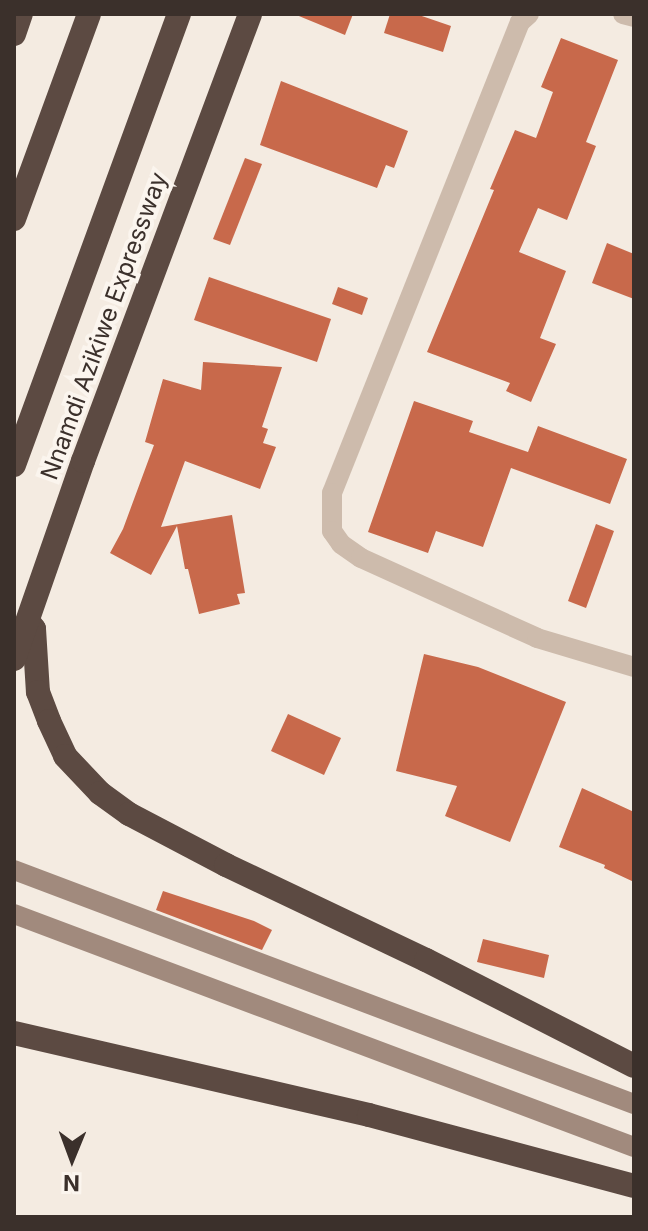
<!DOCTYPE html>
<style>
body{margin:0}
#map{position:relative;width:648px;height:1231px;overflow:hidden;background:#f4ebe1;font-family:Inter,sans-serif}
div>[style]{position:absolute}
.building>*{inset:0;background:#c8694b}
.street>*{height:20px;margin:-10px;padding:0 10px;transform-origin:10px;border-radius:10px;background:#cdbbac}
.secondary>*{height:20px;margin:-10px;padding:0 10px;transform-origin:10px;border-radius:10px;background:#a18a7d}
.highway>*{height:24px;margin:-12px;padding:0 12px;transform-origin:12px;border-radius:12px;background:#5c4a42}
span{translate:-50% -50%;white-space:nowrap;text-align:center;line-height:1.15;-webkit-text-stroke:8px #fbf5ee;paint-order:stroke}
.street-label{font-size:24px;color:#3b302b}
.frame{position:absolute;inset:0;border:16px solid #3b302b;pointer-events:none}
.north{position:absolute;left:32px;top:1119px;width:80px;height:80px;-webkit-text-stroke:6px #fbf5ee;paint-order:stroke;rotate:181deg;font-size:22px;font-weight:700;line-height:32px;text-align:center;color:#3b302b}
.north::after{content:'';display:block;margin:auto;width:28px;height:36px;background:#3b302b;clip-path:polygon(50% 0,100% 100%,50% 72%,0 100%)}
</style>
<div id="map">
<div class="building">
<i style="clip-path:polygon(294px 14px,353px 14px,345px 35px)"></i>
<i style="clip-path:polygon(390px 14px,416px 14px,451px 26px,443px 52px,384px 33px)"></i>
<i style="clip-path:polygon(561px 38px,618px 60px,586px 142px,596px 146px,567px 220px,538px 208px,519px 252px,566px 271px,540px 338px,556px 344px,531px 402px,506px 391px,510px 383px,427px 352px,494px 190px,490px 189px,515px 130px,536px 138px,553px 92px,541px 87px)"></i>
<i style="clip-path:polygon(281px 81px,408px 131px,394px 168px,386px 165px,377px 188px,260px 145px)"></i>
<i style="clip-path:polygon(245px 158px,262px 164px,230px 245px,213px 239px)"></i>
<i style="clip-path:polygon(607px 243px,634px 254px,634px 299px,592px 283px)"></i>
<i style="clip-path:polygon(209px 277px,331px 319px,317px 362px,194px 320px)"></i>
<i style="clip-path:polygon(338px 287px,368px 298px,362px 315px,332px 304px)"></i>
<i style="clip-path:polygon(203px 362px,282px 367px,262px 427px,268px 429px,263px 443px,276px 447px,260px 489px,185px 461px,161px 527px,232px 515px,245px 593px,237px 594px,240px 604px,199px 614px,188px 569px,185px 569px,177px 526px,151px 575px,110px 553px,123px 529px,154px 445px,145px 442px,163px 379px,201px 390px)"></i>
<i style="clip-path:polygon(414px 401px,473px 421px,469px 432px,528px 452px,538px 426px,627px 459px,610px 504px,511px 468px,483px 547px,436px 531px,428px 553px,368px 532px)"></i>
<i style="clip-path:polygon(596px 524px,614px 531px,586px 608px,568px 601px)"></i>
<i style="clip-path:polygon(424px 654px,478px 667px,566px 702px,510px 842px,445px 816px,457px 786px,396px 771px)"></i>
<i style="clip-path:polygon(288px 714px,341px 738px,324px 775px,271px 751px)"></i>
<i style="clip-path:polygon(582px 788px,634px 812px,634px 882px,604px 868px,605px 865px,559px 847px)"></i>
<i style="clip-path:polygon(163px 891px,254px 921px,272px 930px,262px 950px,156px 910px)"></i>
<i style="clip-path:polygon(483px 939px,549px 955px,544px 978px,477px 962px)"></i>
</div>
<div class="street">
<i style="left:529px;top:14px;width:12px;rotate:138deg"></i>
<i style="left:520px;top:22px;width:507px;rotate:111.76deg"></i>
<i style="left:332px;top:493px;width:38px;rotate:90deg"></i>
<i style="left:332px;top:531px;width:16px;rotate:55deg"></i>
<i style="left:341px;top:544px;width:24px;rotate:35deg"></i>
<i style="left:361px;top:558px;width:193px;rotate:24.4deg"></i>
<i style="left:537px;top:638px;width:101px;rotate:16.6deg"></i>
<i style="left:623px;top:14px;width:11px;rotate:15deg"></i>
</div>
<div class="secondary">
<i style="left:14px;top:870px;width:663px;rotate:20.68deg"></i>
<i style="left:14px;top:914px;width:662px;rotate:20.6deg"></i>
</div>
<div class="highway">
<i style="left:14px;top:34px;width:21px;rotate:-71deg"></i>
<i style="left:14px;top:219px;width:218px;rotate:-69.9deg"></i>
<i style="left:14px;top:465px;width:480px;rotate:-69.9deg"></i>
<i style="left:28px;top:621px;width:10px;rotate:53deg"></i>
<i style="left:34px;top:629px;width:63px;rotate:86.4deg"></i>
<i style="left:38px;top:692px;width:31px;rotate:69deg"></i>
<i style="left:49px;top:721px;width:38px;rotate:65deg"></i>
<i style="left:65px;top:756px;width:51px;rotate:46.6deg"></i>
<i style="left:100px;top:793px;width:36px;rotate:36deg"></i>
<i style="left:129px;top:814px;width:110px;rotate:27.7deg"></i>
<i style="left:226px;top:865px;width:221px;rotate:25.4deg"></i>
<i style="left:426px;top:960px;width:233px;rotate:27deg"></i>
<i style="left:14px;top:659px;width:210px;rotate:-70.8deg"></i>
<i style="left:83px;top:461px;width:477px;rotate:-69.5deg"></i>
<i style="left:14px;top:1033px;width:364px;rotate:13deg"></i>
<i style="left:369px;top:1115px;width:274px;rotate:15deg"></i>
</div>
<div class="street-label">
<span style="left:104px;top:326px;rotate:-70deg">Nnamdi Azikiwe Expressway</span>
</div>
<div class="frame"></div>
<div class="north">N</div>
</div>
